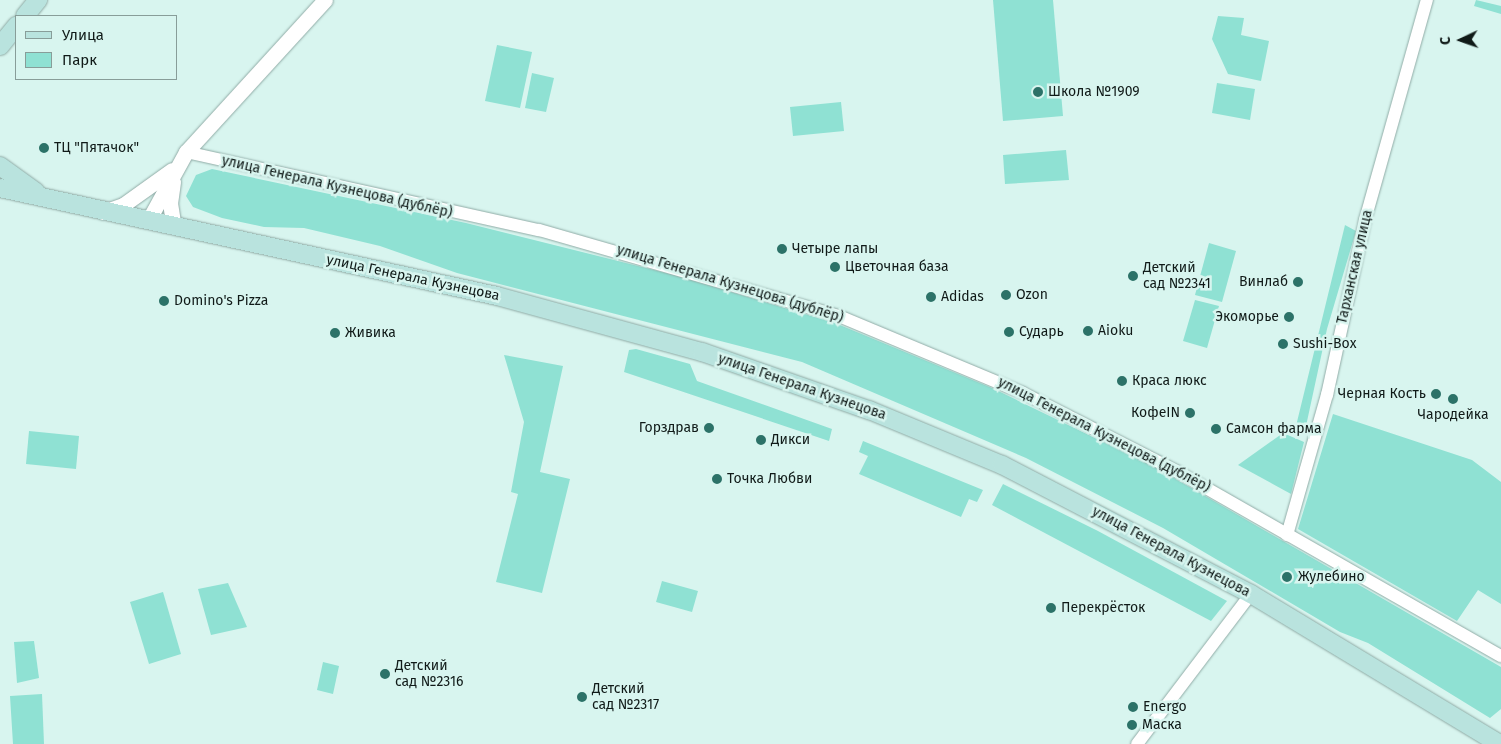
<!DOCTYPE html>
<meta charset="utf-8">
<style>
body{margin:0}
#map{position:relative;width:1501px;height:744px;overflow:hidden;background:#d8f5ef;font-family:"Fira Sans",sans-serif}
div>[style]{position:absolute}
.green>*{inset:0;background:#8fe1d3}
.roads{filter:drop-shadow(0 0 1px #90aba6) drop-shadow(0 0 1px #90aba6)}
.minor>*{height:12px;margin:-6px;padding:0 6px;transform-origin:6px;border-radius:6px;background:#fff}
.tertiary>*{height:15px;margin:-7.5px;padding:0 7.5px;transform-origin:7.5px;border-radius:7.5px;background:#fff}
.secondary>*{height:18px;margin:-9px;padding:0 9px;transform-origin:9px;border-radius:9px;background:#b9e3de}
.dots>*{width:14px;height:14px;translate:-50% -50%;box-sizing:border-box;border:2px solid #d8f5ef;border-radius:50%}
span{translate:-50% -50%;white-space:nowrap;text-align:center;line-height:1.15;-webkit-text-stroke:5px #d8f5ef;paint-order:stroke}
.poi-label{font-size:14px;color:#101a18}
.left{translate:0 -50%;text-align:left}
.right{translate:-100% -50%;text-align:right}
.street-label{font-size:14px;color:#101a18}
.legend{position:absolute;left:15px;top:15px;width:162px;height:65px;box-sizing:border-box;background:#d8f5ef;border:1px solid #889d99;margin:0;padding:6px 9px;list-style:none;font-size:15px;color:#101a18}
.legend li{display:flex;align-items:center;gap:10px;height:25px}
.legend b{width:25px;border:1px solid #889d99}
.north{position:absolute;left:1436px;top:15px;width:50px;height:50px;-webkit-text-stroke:4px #d8f5ef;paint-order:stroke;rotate:267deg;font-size:14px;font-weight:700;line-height:20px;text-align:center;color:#101a18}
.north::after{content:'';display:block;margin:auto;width:18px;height:22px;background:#101a18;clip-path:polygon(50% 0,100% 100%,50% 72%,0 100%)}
</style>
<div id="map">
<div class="green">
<i style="clip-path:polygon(993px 0,1053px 0,1063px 116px,1003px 121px)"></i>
<i style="clip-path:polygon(1476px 0,1501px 6px,1501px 14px,1474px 6px)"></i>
<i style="clip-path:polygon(1218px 16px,1244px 18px,1241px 35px,1269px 41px,1261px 81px,1228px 74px,1212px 39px)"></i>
<i style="clip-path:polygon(497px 45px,532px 52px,520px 108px,485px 101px)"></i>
<i style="clip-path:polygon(532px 73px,554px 78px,546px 112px,525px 108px)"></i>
<i style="clip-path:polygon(1217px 83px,1255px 89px,1250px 120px,1212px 113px)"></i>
<i style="clip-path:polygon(841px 102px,844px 131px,793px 136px,790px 107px)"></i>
<i style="clip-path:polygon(1066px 150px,1069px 180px,1005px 184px,1003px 155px)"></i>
<i style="clip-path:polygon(212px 169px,466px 223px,674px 275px,835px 323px,992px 388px,1155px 467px,1501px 667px,1501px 709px,1490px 718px,1368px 643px,1340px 632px,1163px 528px,1026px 458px,802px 362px,457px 273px,380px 246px,304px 228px,264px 227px,222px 218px,193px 207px,186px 196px,196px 175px)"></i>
<i style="clip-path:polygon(1345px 225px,1356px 231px,1327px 329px,1306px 426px,1296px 426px)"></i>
<i style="clip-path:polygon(1209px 243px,1236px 251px,1222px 302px,1195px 295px)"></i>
<i style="clip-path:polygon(1195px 300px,1219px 306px,1207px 348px,1183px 341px)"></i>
<i style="clip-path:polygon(636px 349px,690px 364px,697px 381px,832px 429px,829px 441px,624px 372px,629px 350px)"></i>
<i style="clip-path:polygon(504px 355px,563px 366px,540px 472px,570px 479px,542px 593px,496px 582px,518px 494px,511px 492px,524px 422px)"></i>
<i style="clip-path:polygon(1333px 414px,1472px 460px,1501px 482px,1501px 604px,1478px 590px,1457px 621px,1298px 529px)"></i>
<i style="clip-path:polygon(29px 431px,79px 436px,76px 469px,26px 464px)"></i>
<i style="clip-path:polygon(1283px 433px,1304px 442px,1291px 494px,1238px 465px)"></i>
<i style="clip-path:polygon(863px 441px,983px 490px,977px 502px,969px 499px,961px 517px,859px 474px,868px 456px,859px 452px)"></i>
<i style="clip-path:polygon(1003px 484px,1098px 531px,1227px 601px,1211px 621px,992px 505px)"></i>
<i style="clip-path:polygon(662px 581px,698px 591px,692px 612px,656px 602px)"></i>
<i style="clip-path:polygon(228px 583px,247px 627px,211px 635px,198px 589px)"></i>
<i style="clip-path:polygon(163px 592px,181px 654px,149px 664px,130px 602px)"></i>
<i style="clip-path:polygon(34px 641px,39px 678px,17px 683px,14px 642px)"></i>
<i style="clip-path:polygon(323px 662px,339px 666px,333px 694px,317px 690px)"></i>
<i style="clip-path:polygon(42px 694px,44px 744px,13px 744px,10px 696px)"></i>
</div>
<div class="roads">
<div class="minor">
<i style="left:186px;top:152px;width:362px;rotate:12.5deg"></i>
<i style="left:539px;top:230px;width:312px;rotate:16deg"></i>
<i style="left:839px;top:316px;width:199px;rotate:22.7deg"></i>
<i style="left:1023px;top:393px;width:174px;rotate:27deg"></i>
<i style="left:1178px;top:472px;width:372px;rotate:29.7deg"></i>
<i style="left:1287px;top:535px;width:146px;rotate:-74.1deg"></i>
<i style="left:1327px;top:395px;width:179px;rotate:-77.7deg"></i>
<i style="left:1365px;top:220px;width:229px;rotate:-74.3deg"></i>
<i style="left:1137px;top:744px;width:188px;rotate:-52.8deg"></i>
</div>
<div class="tertiary">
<i style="left:173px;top:182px;width:21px;rotate:98deg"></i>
<i style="left:170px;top:203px;width:24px;rotate:81deg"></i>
<i style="left:103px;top:212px;width:21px;rotate:-19deg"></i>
<i style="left:123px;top:205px;width:60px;rotate:-35.5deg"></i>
<i style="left:148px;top:221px;width:79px;rotate:-61.2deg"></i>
<i style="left:186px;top:152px;width:206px;rotate:-47.6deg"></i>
</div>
<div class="secondary">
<i style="left:25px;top:16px;width:21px;rotate:-51deg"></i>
<i style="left:0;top:46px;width:26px;rotate:-51deg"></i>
<i style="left:0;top:166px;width:44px;rotate:35.8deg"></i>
<i style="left:0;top:188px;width:509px;rotate:12.26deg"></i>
<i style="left:497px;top:296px;width:213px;rotate:15.3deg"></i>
<i style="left:702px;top:352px;width:177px;rotate:19.2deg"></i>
<i style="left:869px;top:410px;width:144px;rotate:22.5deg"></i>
<i style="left:1002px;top:465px;width:280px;rotate:27.4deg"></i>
<i style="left:1251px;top:594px;width:291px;rotate:31.1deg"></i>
</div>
</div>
<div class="dots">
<i style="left:1038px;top:92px;background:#2c7268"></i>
<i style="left:44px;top:148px;background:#2c7268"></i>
<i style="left:782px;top:249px;background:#2c7268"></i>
<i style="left:835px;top:267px;background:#2c7268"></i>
<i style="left:1133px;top:276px;background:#2c7268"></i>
<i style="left:1298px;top:282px;background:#2c7268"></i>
<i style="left:1006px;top:295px;background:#2c7268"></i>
<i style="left:931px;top:297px;background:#2c7268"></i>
<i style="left:164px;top:301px;background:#2c7268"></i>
<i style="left:1289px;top:317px;background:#2c7268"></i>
<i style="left:1088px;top:331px;background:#2c7268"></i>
<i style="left:1009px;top:332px;background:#2c7268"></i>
<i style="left:335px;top:333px;background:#2c7268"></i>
<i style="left:1283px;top:344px;background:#2c7268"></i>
<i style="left:1122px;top:381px;background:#2c7268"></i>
<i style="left:1436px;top:394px;background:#2c7268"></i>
<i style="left:1453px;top:399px;background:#2c7268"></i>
<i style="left:1190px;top:413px;background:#2c7268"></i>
<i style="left:709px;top:428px;background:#2c7268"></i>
<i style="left:1216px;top:429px;background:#2c7268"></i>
<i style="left:761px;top:440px;background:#2c7268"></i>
<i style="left:717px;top:479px;background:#2c7268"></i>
<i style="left:1287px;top:577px;background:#2c7268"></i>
<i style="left:1051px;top:608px;background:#2c7268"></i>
<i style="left:385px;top:674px;background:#2c7268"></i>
<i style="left:582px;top:697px;background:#2c7268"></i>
<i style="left:1133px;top:707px;background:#2c7268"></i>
<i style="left:1132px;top:725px;background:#2c7268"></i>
</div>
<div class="poi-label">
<span class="left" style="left:1048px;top:92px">Школа №1909</span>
<span class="left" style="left:54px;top:148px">ТЦ "Пятачок"</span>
<span class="left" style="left:792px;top:249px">Четыре лапы</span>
<span class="left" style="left:845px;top:267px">Цветочная база</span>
<span class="left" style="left:1143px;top:276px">Детский<br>сад №2341</span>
<span class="right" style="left:1288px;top:282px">Винлаб</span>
<span class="left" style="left:1016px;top:295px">Ozon</span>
<span class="left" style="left:941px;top:297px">Adidas</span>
<span class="left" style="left:174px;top:301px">Domino's Pizza</span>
<span class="right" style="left:1279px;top:317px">Экоморье</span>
<span class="left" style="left:1098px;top:331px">Aioku</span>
<span class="left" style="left:1019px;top:332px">Сударь</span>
<span class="left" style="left:345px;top:333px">Живика</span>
<span class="left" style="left:1293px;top:344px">Sushi-Box</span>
<span class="left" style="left:1132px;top:381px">Краса люкс</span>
<span class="right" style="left:1426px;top:394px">Черная Кость</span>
<span class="right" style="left:1180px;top:413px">КофеIN</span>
<span style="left:1453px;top:415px">Чародейка</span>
<span class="right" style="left:699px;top:428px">Горздрав</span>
<span class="left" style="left:1226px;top:429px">Самсон фарма</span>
<span class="left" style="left:771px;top:440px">Дикси</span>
<span class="left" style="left:727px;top:479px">Точка Любви</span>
<span class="left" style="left:1298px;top:577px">Жулебино</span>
<span class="left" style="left:1061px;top:608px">Перекрёсток</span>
<span class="left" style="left:395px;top:674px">Детский<br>сад №2316</span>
<span class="left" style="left:592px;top:697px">Детский<br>сад №2317</span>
<span class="left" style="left:1143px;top:707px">Energo</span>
<span class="left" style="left:1142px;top:725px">Маска</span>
</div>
<div class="street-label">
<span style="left:337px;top:187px;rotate:13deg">улица Генерала Кузнецова (дублёр)</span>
<span style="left:1355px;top:267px;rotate:-77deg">Тарханская улица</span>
<span style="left:413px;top:278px;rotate:12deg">улица Генерала Кузнецова</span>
<span style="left:730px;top:284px;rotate:17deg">улица Генерала Кузнецова (дублёр)</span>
<span style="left:802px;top:387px;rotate:19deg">улица Генерала Кузнецова</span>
<span style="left:1104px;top:435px;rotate:27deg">улица Генерала Кузнецова (дублёр)</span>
<span style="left:1171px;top:552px;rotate:28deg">улица Генерала Кузнецова</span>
</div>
<ul class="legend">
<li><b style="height:6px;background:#b9e3de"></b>Улица</li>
<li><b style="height:14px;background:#8fe1d3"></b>Парк</li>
</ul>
<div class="north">С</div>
</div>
